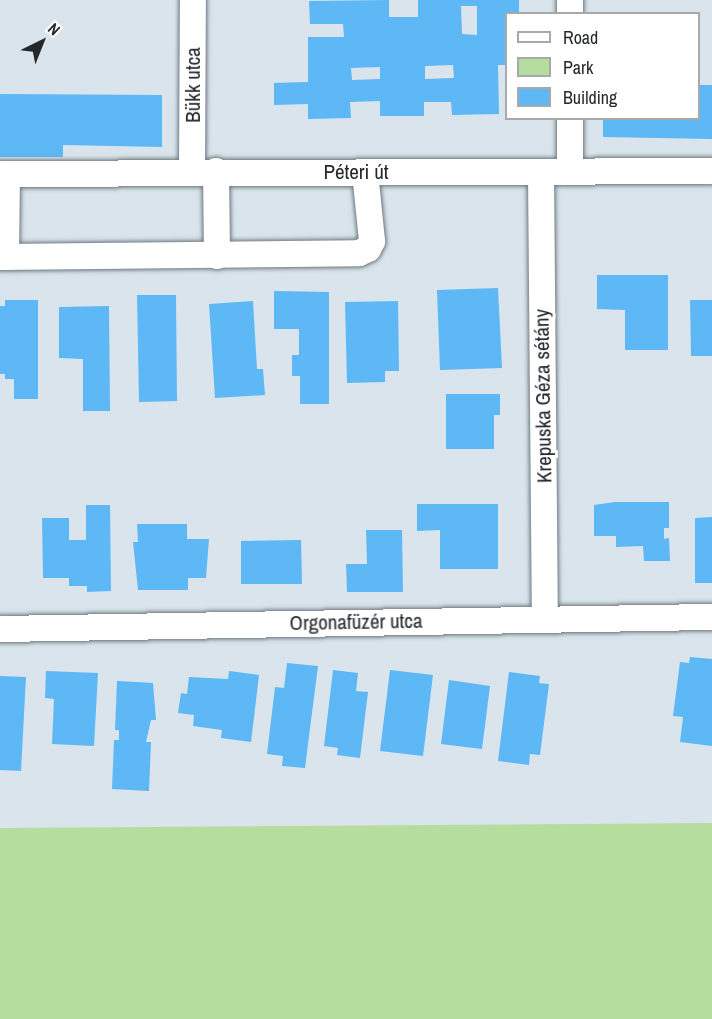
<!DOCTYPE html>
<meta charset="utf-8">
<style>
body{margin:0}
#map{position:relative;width:712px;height:1019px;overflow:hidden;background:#d9e4ec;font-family:"Archivo Narrow",sans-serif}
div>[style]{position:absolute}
.green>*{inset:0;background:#b4dd9e}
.building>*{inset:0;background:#5eb8f5}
.roads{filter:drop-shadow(0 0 2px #6f787f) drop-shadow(0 0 2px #6f787f)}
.minor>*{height:26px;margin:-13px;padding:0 13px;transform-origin:13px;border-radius:13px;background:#fff}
span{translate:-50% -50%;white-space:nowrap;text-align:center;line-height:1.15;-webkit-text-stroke:6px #fff;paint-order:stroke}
.street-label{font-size:21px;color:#25282b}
.legend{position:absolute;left:505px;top:12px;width:195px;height:108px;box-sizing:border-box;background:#fff;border:2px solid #a8a9aa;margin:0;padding:8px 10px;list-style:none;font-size:18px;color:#25282b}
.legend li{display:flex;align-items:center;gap:12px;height:30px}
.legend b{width:30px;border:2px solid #a8a9aa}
.north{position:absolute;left:12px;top:12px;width:60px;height:60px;-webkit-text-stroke:4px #fff;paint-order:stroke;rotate:43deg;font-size:16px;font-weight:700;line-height:24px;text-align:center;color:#25282b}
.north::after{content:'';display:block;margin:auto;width:21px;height:27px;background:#25282b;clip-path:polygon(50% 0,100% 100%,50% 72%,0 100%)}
</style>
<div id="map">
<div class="green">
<i style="clip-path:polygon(712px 823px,712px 1019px,0 1019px,0 828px)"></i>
</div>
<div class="building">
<i style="clip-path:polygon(evenodd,389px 0,389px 17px,418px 17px,418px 0,519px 0,519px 14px,506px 14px,506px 65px,498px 65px,499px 114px,452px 115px,451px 102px,424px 102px,424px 116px,380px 116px,380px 101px,350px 102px,351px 118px,308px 119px,308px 104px,274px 105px,274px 83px,308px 82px,308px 37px,344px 37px,343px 24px,310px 24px,309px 1px,389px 0,461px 6px,477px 6px,477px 35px,462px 34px,461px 6px,389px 0,453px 65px,454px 78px,425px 79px,425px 66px,453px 65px,389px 0,380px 67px,380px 79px,352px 80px,351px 68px,380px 67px)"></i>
<i style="clip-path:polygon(698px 85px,712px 85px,712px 139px,603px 137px,603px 118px,698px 118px)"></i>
<i style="clip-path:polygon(0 94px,162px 95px,162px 147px,63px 145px,63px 157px,0 157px)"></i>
<i style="clip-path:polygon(597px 275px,668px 275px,668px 350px,625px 350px,625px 310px,597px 309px)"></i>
<i style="clip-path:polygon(498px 288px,502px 368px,440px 370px,437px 290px)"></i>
<i style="clip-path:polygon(274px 291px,329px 292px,329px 404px,300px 404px,300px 376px,292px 376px,292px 355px,299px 355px,299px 329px,274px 329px)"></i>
<i style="clip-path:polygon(137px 295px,176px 295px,177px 401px,139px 402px)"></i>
<i style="clip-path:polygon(5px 300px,38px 300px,38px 399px,14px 399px,14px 379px,5px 379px,5px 374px,0 374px,0 306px,5px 306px)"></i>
<i style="clip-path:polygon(690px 300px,712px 300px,712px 356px,691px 356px)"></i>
<i style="clip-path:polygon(253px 301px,257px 369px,263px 369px,265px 395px,215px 398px,209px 304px)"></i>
<i style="clip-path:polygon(398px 301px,399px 371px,385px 371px,385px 382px,347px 383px,345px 302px)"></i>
<i style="clip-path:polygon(109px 306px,110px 411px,83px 411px,83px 359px,59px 358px,59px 307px)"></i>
<i style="clip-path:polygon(446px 394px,500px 394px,500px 415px,494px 415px,494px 449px,446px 449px)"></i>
<i style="clip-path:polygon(615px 502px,669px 502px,669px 528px,664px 528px,664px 539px,669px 538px,670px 561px,644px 561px,643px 546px,616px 547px,616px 536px,594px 536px,594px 505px)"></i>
<i style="clip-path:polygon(417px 504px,498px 504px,498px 569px,440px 569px,440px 530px,417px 531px)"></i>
<i style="clip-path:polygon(86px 505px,110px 505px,111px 591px,87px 592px,87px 586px,69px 586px,69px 578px,43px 578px,42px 518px,69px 518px,69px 540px,86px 540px)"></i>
<i style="clip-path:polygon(712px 517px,712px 583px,695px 583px,695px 518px)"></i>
<i style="clip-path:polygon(137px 524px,187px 524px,187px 539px,209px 539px,206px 578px,188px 578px,188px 590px,138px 590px,133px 542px,138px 542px)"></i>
<i style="clip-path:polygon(366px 530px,402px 530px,403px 592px,347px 592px,346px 564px,367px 564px)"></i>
<i style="clip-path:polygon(301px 540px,302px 584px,241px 584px,241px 541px)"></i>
<i style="clip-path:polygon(690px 657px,712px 659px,712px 746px,680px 742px,683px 717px,673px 716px,680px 662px,689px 663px)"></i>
<i style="clip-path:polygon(287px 663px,318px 666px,305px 768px,282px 766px,283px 756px,267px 754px,275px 687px,284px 688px)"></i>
<i style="clip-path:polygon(333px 670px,358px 673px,356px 691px,368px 692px,360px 758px,337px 755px,338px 748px,324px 746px)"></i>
<i style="clip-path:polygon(390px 670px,433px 675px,423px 756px,380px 751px)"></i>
<i style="clip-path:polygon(46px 671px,98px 673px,94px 746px,52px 744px,54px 699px,45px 698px)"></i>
<i style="clip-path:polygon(229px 671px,259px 675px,251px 742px,221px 738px,222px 730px,193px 726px,194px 715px,178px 713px,181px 693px,187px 694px,189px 677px,228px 679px)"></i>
<i style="clip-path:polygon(509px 672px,540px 676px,539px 683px,549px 684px,540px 755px,530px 754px,529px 765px,498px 761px)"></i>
<i style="clip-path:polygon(0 676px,26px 677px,21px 771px,0 770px)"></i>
<i style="clip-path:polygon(449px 680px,490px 686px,482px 749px,441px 744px)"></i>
<i style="clip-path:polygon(117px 681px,153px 683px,156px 720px,151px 720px,146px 742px,151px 742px,149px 791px,112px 789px,114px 740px,119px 740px,119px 730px,115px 730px)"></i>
</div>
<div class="roads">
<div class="minor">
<i style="left:570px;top:0;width:14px;rotate:90deg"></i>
<i style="left:570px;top:118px;width:54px;rotate:90deg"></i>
<i style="left:192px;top:171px;width:171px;rotate:-89.7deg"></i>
<i style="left:216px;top:171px;width:85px;rotate:89.3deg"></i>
<i style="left:541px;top:173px;width:446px;rotate:89.5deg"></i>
<i style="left:0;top:174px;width:712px;rotate:-0.24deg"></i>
<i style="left:0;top:257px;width:359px;rotate:-0.6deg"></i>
<i style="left:359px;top:253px;width:10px;rotate:-24deg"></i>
<i style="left:368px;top:249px;width:9px;rotate:-63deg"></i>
<i style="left:372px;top:241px;width:69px;rotate:-95.8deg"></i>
<i style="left:6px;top:257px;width:83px;rotate:-89.3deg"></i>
<i style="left:0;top:629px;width:712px;rotate:-0.97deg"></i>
</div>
</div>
<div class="street-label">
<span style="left:193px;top:85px;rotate:-90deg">Bükk utca</span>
<span style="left:356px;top:172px">Péteri út</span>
<span style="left:543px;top:396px;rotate:-91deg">Krepuska Géza sétány</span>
<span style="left:356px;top:622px;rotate:-1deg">Orgonafüzér utca</span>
</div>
<ul class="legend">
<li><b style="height:8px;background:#fff"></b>Road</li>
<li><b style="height:16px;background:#b4dd9e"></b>Park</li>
<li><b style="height:16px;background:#5eb8f5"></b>Building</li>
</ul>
<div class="north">N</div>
</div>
